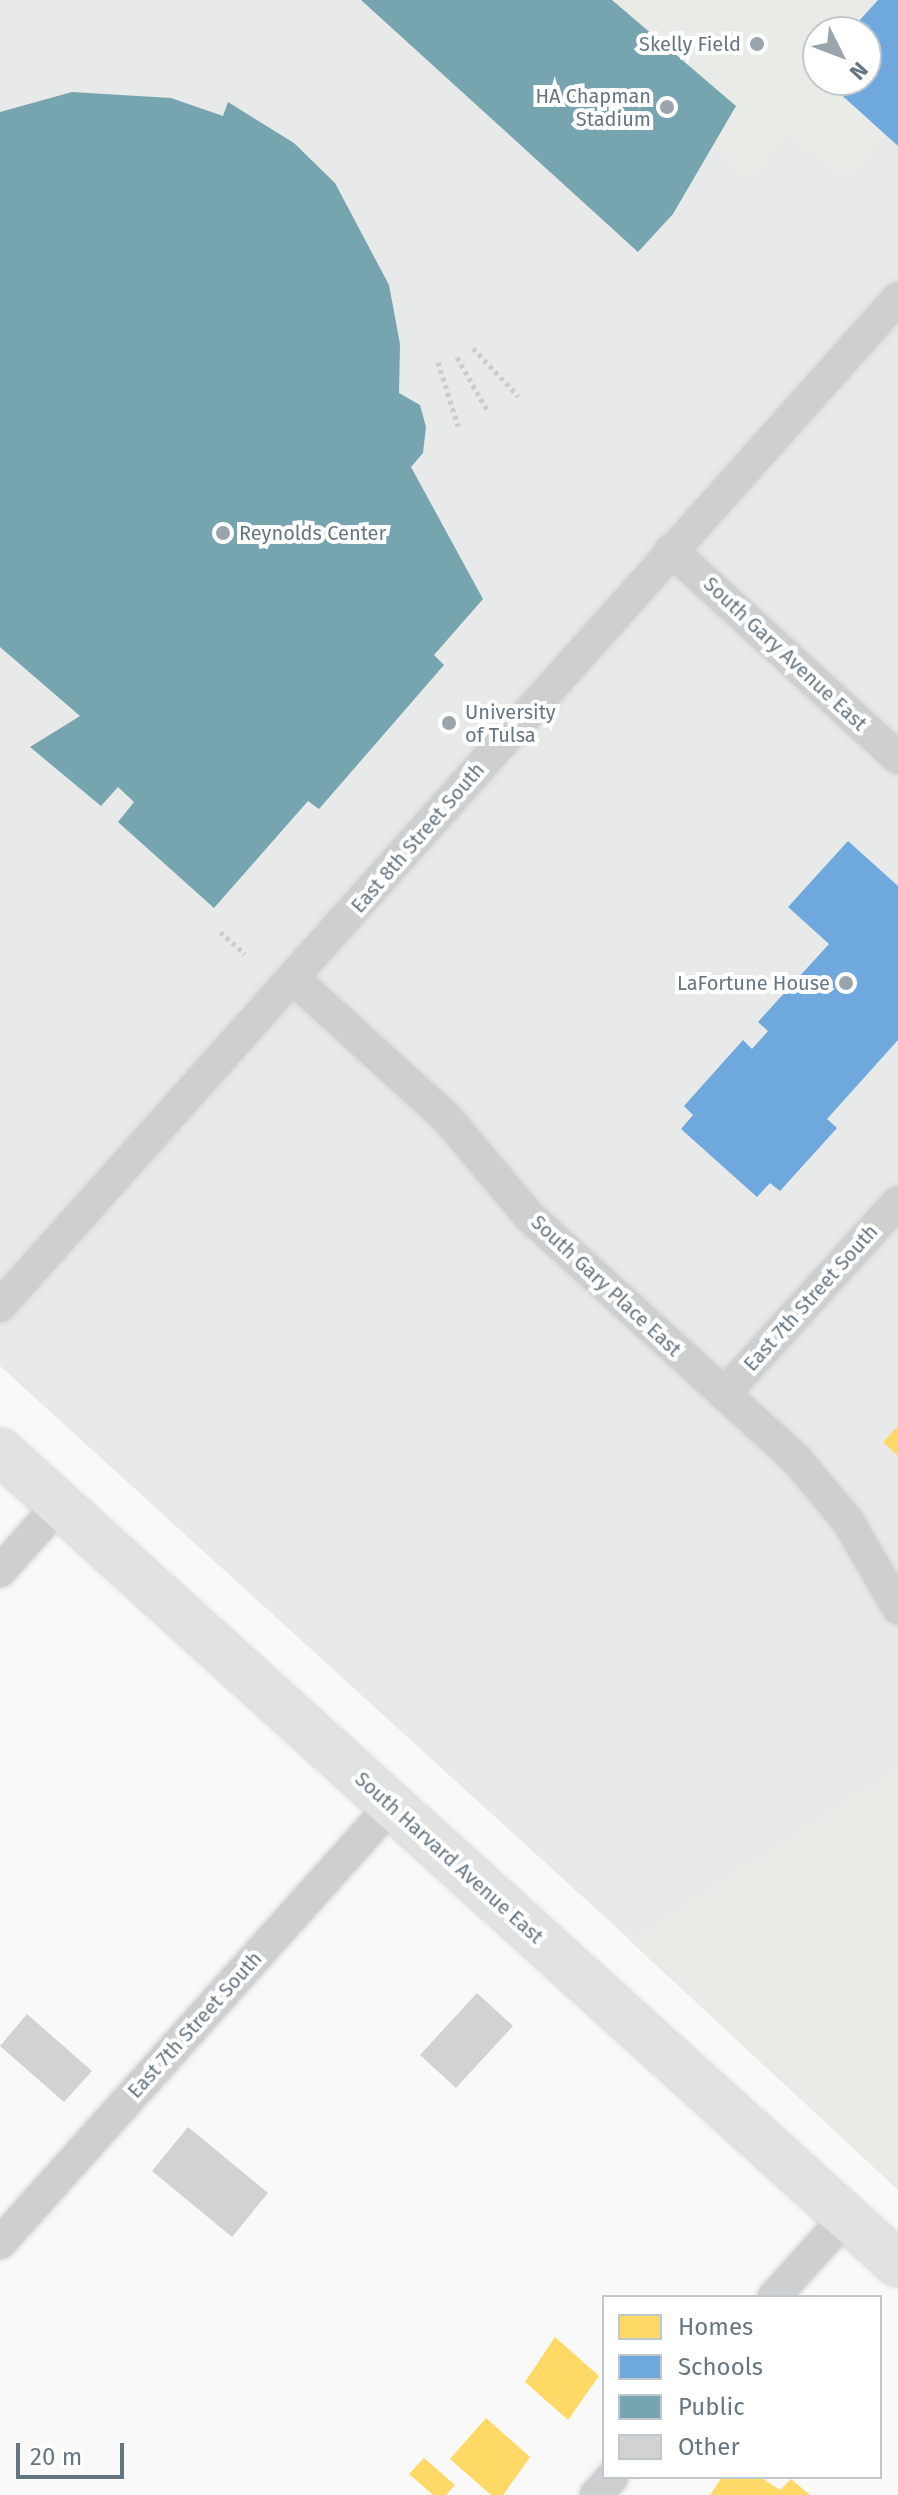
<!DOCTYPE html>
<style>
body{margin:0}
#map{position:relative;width:898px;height:2495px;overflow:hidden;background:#f9f9f9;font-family:"Fira Sans",sans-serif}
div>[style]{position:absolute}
.built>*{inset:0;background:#e8e9e9}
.green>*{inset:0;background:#e8ebe6}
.homes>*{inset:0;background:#ffd966}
.schools>*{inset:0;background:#6fa8dc}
.public>*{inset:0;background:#76a5af}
.building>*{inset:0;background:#d0d2d3}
.path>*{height:5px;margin-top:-2.5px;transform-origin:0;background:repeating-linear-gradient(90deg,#cbcccd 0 4px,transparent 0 8px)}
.roads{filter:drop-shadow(0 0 2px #d5d6d7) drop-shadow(0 0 2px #d5d6d7)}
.street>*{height:32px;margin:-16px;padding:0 16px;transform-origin:16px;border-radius:16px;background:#cecfd0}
.secondary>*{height:44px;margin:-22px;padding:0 22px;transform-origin:22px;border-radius:22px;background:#e1e2e2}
.dots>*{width:22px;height:22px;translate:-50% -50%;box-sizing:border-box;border:4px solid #fff;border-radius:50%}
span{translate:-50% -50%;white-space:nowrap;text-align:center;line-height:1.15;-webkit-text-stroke:8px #fff;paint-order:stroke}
.poi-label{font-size:20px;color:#657683}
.right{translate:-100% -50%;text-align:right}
.left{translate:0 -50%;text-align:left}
.street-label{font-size:20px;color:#657683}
.legend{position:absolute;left:602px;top:2295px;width:280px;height:184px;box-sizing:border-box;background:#fff;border:2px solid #c1c8cd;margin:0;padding:10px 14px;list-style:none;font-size:24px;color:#657683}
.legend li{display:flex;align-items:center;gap:16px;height:40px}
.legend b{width:40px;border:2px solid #c1c8cd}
.north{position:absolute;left:802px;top:16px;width:80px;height:80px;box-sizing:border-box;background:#fff;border:2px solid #c1c8cd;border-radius:50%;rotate:132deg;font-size:22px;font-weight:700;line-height:32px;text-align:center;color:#657683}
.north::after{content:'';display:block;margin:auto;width:28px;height:36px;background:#99a4ac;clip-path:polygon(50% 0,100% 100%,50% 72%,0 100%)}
.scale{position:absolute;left:16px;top:2443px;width:108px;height:36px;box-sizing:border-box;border:4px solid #657683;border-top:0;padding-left:10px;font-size:24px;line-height:28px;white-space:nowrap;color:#657683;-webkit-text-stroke:6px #fff;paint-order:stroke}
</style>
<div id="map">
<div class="built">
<i style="clip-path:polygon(evenodd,0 0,898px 0,898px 2184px,0 1366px,0 0,818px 32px,866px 32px,866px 80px,818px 80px,818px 32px)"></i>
</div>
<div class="green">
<i style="clip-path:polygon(361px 0,878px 0,849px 32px,818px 32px,815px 71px,887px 136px,843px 181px,789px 135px,749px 180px,712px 148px,673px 214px,638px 252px)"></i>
<i style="clip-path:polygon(898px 1767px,898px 2190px,629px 1940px)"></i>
</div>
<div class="homes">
<i style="clip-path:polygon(898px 1426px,898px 1456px,883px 1442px)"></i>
<i style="clip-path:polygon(555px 2337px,599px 2376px,568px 2420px,525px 2382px)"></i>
<i style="clip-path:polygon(486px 2418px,530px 2457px,503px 2495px,491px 2495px,450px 2459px)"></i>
<i style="clip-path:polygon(424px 2458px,455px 2485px,446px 2495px,433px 2495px,409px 2474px)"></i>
<i style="clip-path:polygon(722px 2477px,760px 2477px,780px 2490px,791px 2479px,810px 2495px,710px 2495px)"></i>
</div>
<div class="schools">
<i style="clip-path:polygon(878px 0,898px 0,898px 146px,825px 80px,866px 80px,866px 32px,849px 32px)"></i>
<i style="clip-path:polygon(848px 841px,898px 886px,898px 1040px,827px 1119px,837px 1128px,780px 1191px,770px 1183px,757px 1197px,681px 1129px,693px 1115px,684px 1106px,743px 1040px,752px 1049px,768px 1031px,758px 1022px,829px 944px,788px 907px)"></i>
</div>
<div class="public">
<i style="clip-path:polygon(361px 0,612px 0,736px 106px,673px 214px,638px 252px)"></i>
<i style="clip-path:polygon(72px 92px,171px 98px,223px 116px,228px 102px,294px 143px,335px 183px,389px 285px,400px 344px,399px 393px,420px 405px,426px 427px,423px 453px,411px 467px,483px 599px,434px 655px,444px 665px,319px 809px,308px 801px,214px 908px,118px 822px,134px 802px,118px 787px,101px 806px,30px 747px,80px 716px,0 647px,0 112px)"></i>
</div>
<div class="building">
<i style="clip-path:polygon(477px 1993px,513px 2026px,456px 2088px,420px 2055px)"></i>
<i style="clip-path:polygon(27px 2014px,92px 2071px,64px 2102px,0 2046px)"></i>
<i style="clip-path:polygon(188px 2127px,268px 2193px,232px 2237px,152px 2171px)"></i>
</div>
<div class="path">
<i style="left:473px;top:348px;width:66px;rotate:46.8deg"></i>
<i style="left:457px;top:357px;width:61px;rotate:60.5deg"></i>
<i style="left:438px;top:362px;width:67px;rotate:72.6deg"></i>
<i style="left:220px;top:932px;width:33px;rotate:41deg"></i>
</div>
<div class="roads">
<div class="street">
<i style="left:671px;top:550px;width:308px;rotate:42.5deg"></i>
<i style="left:294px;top:979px;width:207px;rotate:42.3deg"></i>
<i style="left:447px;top:1118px;width:128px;rotate:50.1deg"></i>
<i style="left:529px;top:1216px;width:362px;rotate:42.3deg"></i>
<i style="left:797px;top:1460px;width:78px;rotate:50.2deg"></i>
<i style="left:847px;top:1520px;width:102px;rotate:59.9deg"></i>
<i style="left:0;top:1306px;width:1350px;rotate:-48.3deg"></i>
<i style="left:724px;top:1394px;width:259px;rotate:-47.8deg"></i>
<i style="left:0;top:1571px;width:90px;rotate:-48.2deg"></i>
<i style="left:0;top:2243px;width:586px;rotate:-48.18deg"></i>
<i style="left:774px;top:2297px;width:108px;rotate:-48deg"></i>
<i style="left:596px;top:2495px;width:24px;rotate:-48deg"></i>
</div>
<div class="secondary">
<i style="left:0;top:1451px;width:1211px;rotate:42.16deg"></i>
</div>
</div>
<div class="dots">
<i style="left:757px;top:44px;background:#99a4ac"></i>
<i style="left:667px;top:107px;background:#99a4ac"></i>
<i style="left:223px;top:533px;background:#99a4ac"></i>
<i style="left:449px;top:723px;background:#99a4ac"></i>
<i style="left:846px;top:983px;background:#99a4ac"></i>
</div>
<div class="poi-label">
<span class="right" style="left:741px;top:44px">Skelly Field</span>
<span class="right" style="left:651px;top:108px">HA Chapman<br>Stadium</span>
<span class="left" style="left:239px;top:533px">Reynolds Center</span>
<span class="left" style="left:465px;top:724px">University<br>of Tulsa</span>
<span class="right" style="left:830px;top:983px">LaFortune House</span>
</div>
<div class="street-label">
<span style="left:785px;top:654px;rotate:43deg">South Gary Avenue East</span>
<span style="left:418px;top:838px;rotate:-49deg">East 8th Street South</span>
<span style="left:606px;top:1286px;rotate:43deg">South Gary Place East</span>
<span style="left:811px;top:1298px;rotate:-48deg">East 7th Street South</span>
<span style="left:449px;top:1858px;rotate:42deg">South Harvard Avenue East</span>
<span style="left:195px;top:2025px;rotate:-48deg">East 7th Street South</span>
</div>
<ul class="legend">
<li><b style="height:22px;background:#ffd966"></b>Homes</li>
<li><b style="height:22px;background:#6fa8dc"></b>Schools</li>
<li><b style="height:22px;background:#76a5af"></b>Public</li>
<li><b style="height:22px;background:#d0d2d3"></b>Other</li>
</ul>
<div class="north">N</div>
<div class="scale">20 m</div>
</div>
